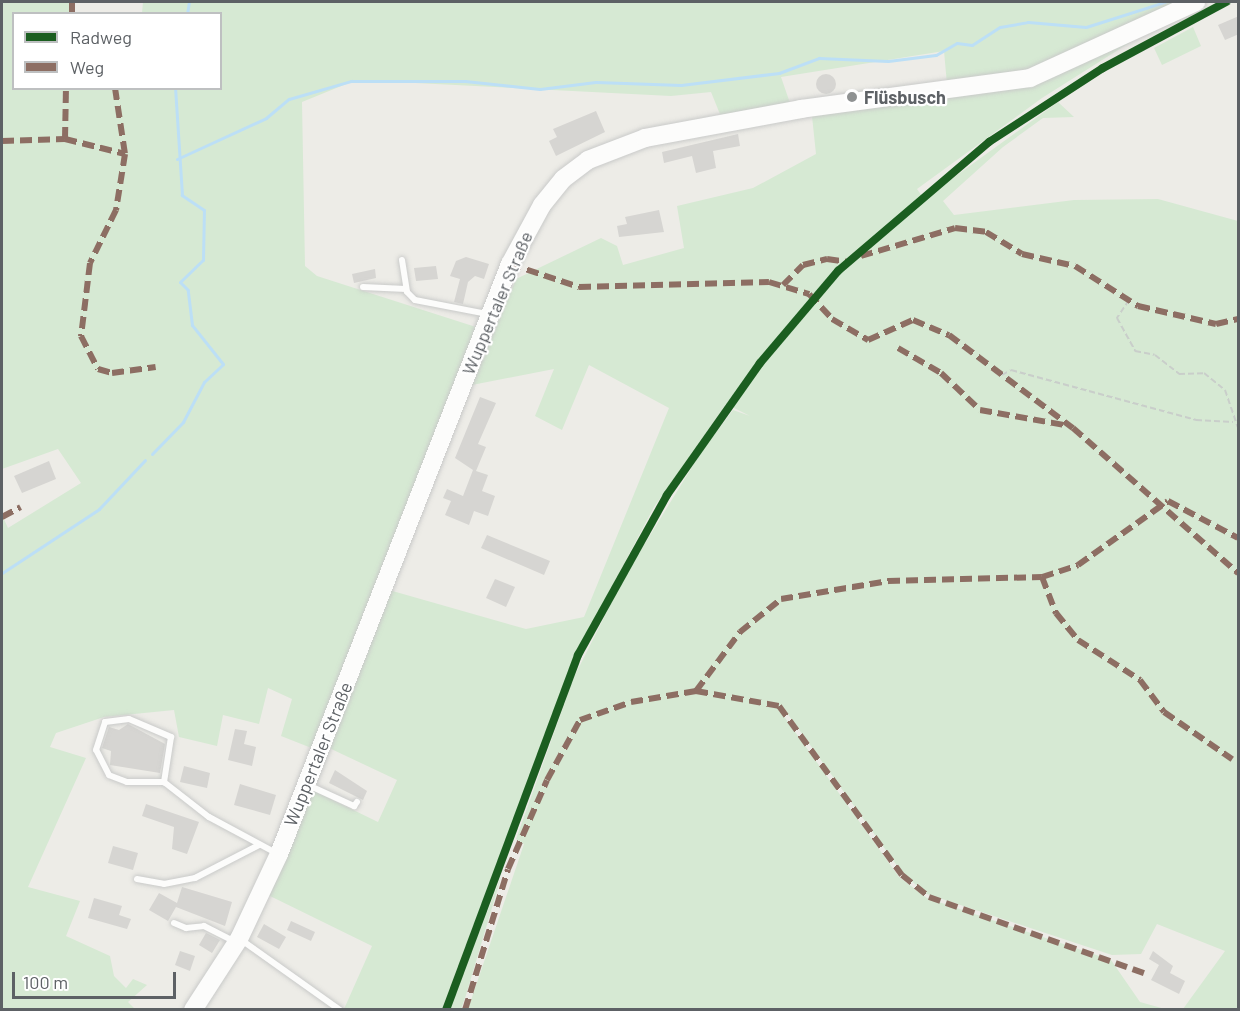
<!DOCTYPE html>
<meta charset="utf-8">
<style>
body{margin:0}
#map{position:relative;width:1240px;height:1011px;overflow:hidden;background:#edece7;font-family:Barlow,sans-serif}
div>[style]{position:absolute}
.green>*{inset:0;background:#d6e9d3}
.stream>*{height:3px;margin:-1.5px;padding:0 1.5px;transform-origin:1.5px;border-radius:1.5px;background:#bcdff6}
.building>*{inset:0;background:#d6d5d2}
.round{border-radius:50%}
.path>*{height:2px;margin-top:-1px;transform-origin:0;background:repeating-linear-gradient(90deg,#c9ceca 0 6px,transparent 0 9px)}
.roads{filter:drop-shadow(0 0 2px #c9cac9) drop-shadow(0 0 2px #c9cac9)}
.lane>*{height:6px;margin:-3px;padding:0 3px;transform-origin:3px;border-radius:3px;background:#fcfcfb}
.secondary>*{height:18px;margin:-9px;padding:0 9px;transform-origin:9px;border-radius:9px;background:#fcfcfb}
.quiet>*{height:6px;margin-top:-3px;transform-origin:0;background:repeating-linear-gradient(90deg,#8d6e63 0 12px,transparent 0 18px)}
.cycleway>*{height:8px;margin:-4px;padding:0 4px;transform-origin:4px;border-radius:4px;background:#1b5e20}
.dots>*{width:16px;height:16px;translate:-50% -50%;box-sizing:border-box;border:3px solid #fff;border-radius:50%}
span{translate:-50% -50%;white-space:nowrap;text-align:center;line-height:1.15;-webkit-text-stroke:4.5px #fff;paint-order:stroke}
.poi-label{font-size:18px;color:#5d6165;font-weight:700}
.left{translate:0 -50%;text-align:left}
.street-label{font-size:18px;color:#5d6165}
.frame{position:absolute;inset:0;border:3px solid #5d6165;pointer-events:none}
.legend{position:absolute;left:12px;top:12px;width:210px;height:78px;box-sizing:border-box;background:#fff;border:2px solid #bec0c1;margin:0;padding:8px 10px;list-style:none;font-size:18px;color:#5d6165}
.legend li{display:flex;align-items:center;gap:12px;height:30px}
.legend b{width:30px;border:2px solid #bec0c1}
.scale{position:absolute;left:12px;top:972px;width:164px;height:27px;box-sizing:border-box;border:3px solid #5d6165;border-top:0;padding-left:8px;font-size:18px;line-height:21px;white-space:nowrap;color:#5d6165;-webkit-text-stroke:4px #fff;paint-order:stroke}
</style>
<div id="map">
<div class="green">
<i style="clip-path:polygon(2px 2px,70px 2px,70px 13px,14px 14px,14px 88px,138px 89px,220px 88px,220px 14px,142px 13px,143px 2px,1194px 2px,1042px 98px,917px 189px,924px 199px,1058px 102px,1074px 117px,1043px 118px,1003px 147px,943px 201px,954px 215px,1074px 200px,1158px 199px,1238px 221px,1238px 1009px,1183px 1009px,1225px 951px,1157px 924px,1141px 954px,1112px 955px,927px 894px,903px 874px,782px 706px,778px 708px,899px 877px,927px 898px,1111px 960px,1140px 1002px,1165px 1009px,468px 1009px,524px 844px,516px 839px,574px 677px,625px 576px,700px 454px,733px 410px,750px 416px,726px 404px,654px 507px,573px 660px,442px 1009px,344px 1009px,372px 946px,268px 895px,310px 789px,378px 822px,397px 780px,327px 747px,389px 590px,526px 629px,584px 617px,669px 408px,589px 365px,562px 430px,535px 416px,554px 369px,472px 385px,516px 279px,601px 238px,617px 246px,623px 265px,684px 248px,677px 206px,753px 188px,816px 154px,812px 116px,948px 96px,944px 51px,781px 77px,791px 106px,722px 119px,711px 92px,671px 96px,356px 80px,302px 102px,305px 266px,317px 276px,479px 328px,314px 749px,281px 736px,292px 699px,268px 688px,259px 724px,223px 715px,217px 746px,179px 737px,174px 710px,104px 717px,56px 733px,50px 747px,86px 758px,28px 887px,80px 901px,66px 936px,110px 956px,114px 976px,126px 988px,133px 979px,147px 985px,128px 1002px,135px 1009px,2px 1009px,2px 515px,8px 528px,81px 483px,58px 449px,2px 469px)"></i>
<i style="clip-path:polygon(1193px 27px,1201px 46px,1162px 65px,1154px 48px)"></i>
<i style="clip-path:polygon(502px 874px,466px 995px,461px 1009px,449px 1009px)"></i>
</div>
<div class="stream">
<i style="left:187px;top:14px;width:12px;rotate:-81deg"></i>
<i style="left:177px;top:159px;width:98px;rotate:-24.7deg"></i>
<i style="left:266px;top:118px;width:30px;rotate:-40deg"></i>
<i style="left:289px;top:99px;width:65px;rotate:-16.2deg"></i>
<i style="left:351px;top:81px;width:114px"></i>
<i style="left:465px;top:81px;width:75px;rotate:6.1deg"></i>
<i style="left:540px;top:89px;width:56px;rotate:-7.1deg"></i>
<i style="left:596px;top:82px;width:85px;rotate:2deg"></i>
<i style="left:681px;top:85px;width:99px;rotate:-7deg"></i>
<i style="left:779px;top:73px;width:43px;rotate:-20.6deg"></i>
<i style="left:819px;top:58px;width:69px;rotate:2.5deg"></i>
<i style="left:888px;top:61px;width:48px;rotate:-7.1deg"></i>
<i style="left:936px;top:55px;width:24px;rotate:-30deg"></i>
<i style="left:957px;top:43px;width:15px;rotate:8deg"></i>
<i style="left:972px;top:45px;width:33px;rotate:-33deg"></i>
<i style="left:1000px;top:27px;width:28px;rotate:-10deg"></i>
<i style="left:1028px;top:22px;width:58px;rotate:4.9deg"></i>
<i style="left:1086px;top:27px;width:83px;rotate:-17.6deg"></i>
<i style="left:152px;top:454px;width:45px;rotate:-45.9deg"></i>
<i style="left:183px;top:422px;width:45px;rotate:-62.3deg"></i>
<i style="left:204px;top:382px;width:26px;rotate:-43deg"></i>
<i style="left:223px;top:364px;width:50px;rotate:-128.5deg"></i>
<i style="left:192px;top:325px;width:35px;rotate:-97deg"></i>
<i style="left:188px;top:290px;width:11px;rotate:-135deg"></i>
<i style="left:180px;top:282px;width:32px;rotate:-44deg"></i>
<i style="left:203px;top:260px;width:50px;rotate:-88.9deg"></i>
<i style="left:204px;top:210px;width:27px;rotate:-146deg"></i>
<i style="left:182px;top:195px;width:107px;rotate:-93.7deg"></i>
<i style="left:2px;top:573px;width:116px;rotate:-33.4deg"></i>
<i style="left:99px;top:509px;width:67px;rotate:-46.8deg"></i>
</div>
<div class="building">
<i style="clip-path:polygon(1239px 16px,1239px 34px,1225px 40px,1218px 25px)"></i>
<i class="round" style="left:816px;top:74px;width:20px;height:20px"></i>
<i style="clip-path:polygon(596px 111px,605px 132px,556px 156px,549px 141px,557px 137px,553px 129px)"></i>
<i style="clip-path:polygon(738px 134px,740px 146px,713px 151px,716px 168px,696px 173px,692px 156px,664px 163px,662px 152px)"></i>
<i style="clip-path:polygon(659px 210px,664px 232px,619px 237px,617px 226px,627px 224px,625px 217px)"></i>
<i style="clip-path:polygon(466px 257px,489px 264px,484px 279px,475px 276px,468px 282px,463px 304px,454px 302px,460px 279px,450px 276px,456px 261px)"></i>
<i style="clip-path:polygon(436px 266px,438px 279px,416px 281px,414px 268px)"></i>
<i style="clip-path:polygon(375px 269px,376px 278px,354px 283px,352px 274px)"></i>
<i style="clip-path:polygon(480px 397px,496px 403px,478px 444px,486px 447px,476px 471px,488px 475px,482px 491px,495px 496px,488px 516px,474px 511px,469px 525px,445px 515px,451px 501px,443px 498px,447px 489px,463px 496px,473px 470px,455px 458px)"></i>
<i style="clip-path:polygon(49px 461px,56px 479px,22px 493px,14px 476px)"></i>
<i style="clip-path:polygon(487px 535px,550px 561px,544px 575px,481px 548px)"></i>
<i style="clip-path:polygon(495px 579px,515px 587px,506px 607px,486px 598px)"></i>
<i style="clip-path:polygon(128px 724px,165px 744px,160px 773px,110px 765px,111px 751px,102px 748px,109px 727px,119px 730px)"></i>
<i style="clip-path:polygon(235px 729px,247px 731px,244px 744px,256px 747px,252px 766px,228px 760px)"></i>
<i style="clip-path:polygon(184px 766px,210px 773px,207px 788px,180px 782px)"></i>
<i style="clip-path:polygon(335px 770px,367px 791px,363px 800px,329px 783px)"></i>
<i style="clip-path:polygon(240px 784px,276px 795px,270px 815px,234px 805px)"></i>
<i style="clip-path:polygon(146px 804px,199px 822px,187px 854px,172px 849px,174px 827px,142px 816px)"></i>
<i style="clip-path:polygon(113px 846px,138px 853px,133px 870px,108px 863px)"></i>
<i style="clip-path:polygon(182px 887px,232px 902px,225px 926px,176px 907px,168px 921px,149px 910px,159px 893px,177px 903px)"></i>
<i style="clip-path:polygon(94px 898px,122px 906px,119px 915px,131px 919px,127px 929px,88px 918px)"></i>
<i style="clip-path:polygon(291px 921px,315px 932px,311px 941px,287px 930px)"></i>
<i style="clip-path:polygon(264px 924px,286px 937px,279px 949px,257px 937px)"></i>
<i style="clip-path:polygon(206px 933px,220px 940px,212px 953px,199px 945px)"></i>
<i style="clip-path:polygon(180px 951px,195px 956px,190px 971px,175px 965px)"></i>
<i style="clip-path:polygon(1153px 951px,1173px 966px,1170px 973px,1185px 981px,1179px 994px,1151px 980px,1159px 965px,1149px 959px)"></i>
</div>
<div class="path">
<i style="left:1129px;top:300px;width:22px;rotate:124deg"></i>
<i style="left:1117px;top:318px;width:38px;rotate:61deg"></i>
<i style="left:1135px;top:351px;width:20px;rotate:11deg"></i>
<i style="left:1155px;top:355px;width:31px;rotate:38deg"></i>
<i style="left:1179px;top:374px;width:25px;rotate:-2deg"></i>
<i style="left:1204px;top:373px;width:27px;rotate:39deg"></i>
<i style="left:1225px;top:390px;width:39px;rotate:71deg"></i>
<i style="left:1002px;top:375px;width:10px;rotate:-29deg"></i>
<i style="left:1011px;top:370px;width:192px;rotate:15.1deg"></i>
<i style="left:1196px;top:420px;width:37px;rotate:3deg"></i>
</div>
<div class="roads">
<div class="lane">
<i style="left:402px;top:260px;width:32px;rotate:81deg"></i>
<i style="left:407px;top:292px;width:11px;rotate:45deg"></i>
<i style="left:415px;top:300px;width:73px;rotate:11deg"></i>
<i style="left:363px;top:287px;width:43px;rotate:2.7deg"></i>
<i style="left:164px;top:782px;width:37px;rotate:180deg"></i>
<i style="left:127px;top:782px;width:19px;rotate:-159deg"></i>
<i style="left:109px;top:775px;width:28px;rotate:-117deg"></i>
<i style="left:96px;top:750px;width:29px;rotate:-72deg"></i>
<i style="left:105px;top:722px;width:24px;rotate:-7deg"></i>
<i style="left:129px;top:719px;width:46px;rotate:23.2deg"></i>
<i style="left:171px;top:737px;width:46px;rotate:98.8deg"></i>
<i style="left:164px;top:782px;width:57px;rotate:37.9deg"></i>
<i style="left:209px;top:817px;width:78px;rotate:28.2deg"></i>
<i style="left:308px;top:785px;width:51px;rotate:24.5deg"></i>
<i style="left:354px;top:806px;width:5px;rotate:-53deg"></i>
<i style="left:137px;top:879px;width:27px;rotate:10deg"></i>
<i style="left:164px;top:884px;width:32px;rotate:-11deg"></i>
<i style="left:195px;top:878px;width:72px;rotate:-27.3deg"></i>
<i style="left:174px;top:923px;width:13px;rotate:23deg"></i>
<i style="left:186px;top:928px;width:18px;rotate:-6deg"></i>
<i style="left:204px;top:926px;width:34px;rotate:27deg"></i>
<i style="left:240px;top:939px;width:123px;rotate:35.4deg"></i>
</div>
<div class="secondary">
<i style="left:193px;top:1010px;width:85px;rotate:-57.1deg"></i>
<i style="left:239px;top:939px;width:94px;rotate:-64.8deg"></i>
<i style="left:279px;top:854px;width:634px;rotate:-68.62deg"></i>
<i style="left:510px;top:264px;width:67px;rotate:-61.5deg"></i>
<i style="left:542px;top:205px;width:33px;rotate:-51deg"></i>
<i style="left:563px;top:179px;width:31px;rotate:-37deg"></i>
<i style="left:588px;top:160px;width:61px;rotate:-21.1deg"></i>
<i style="left:645px;top:138px;width:159px;rotate:-10.5deg"></i>
<i style="left:801px;top:109px;width:231px;rotate:-7.7deg"></i>
<i style="left:1030px;top:78px;width:183px;rotate:-24.6deg"></i>
</div>
</div>
<div class="quiet">
<i style="left:72px;top:14px;width:12px;rotate:-90deg"></i>
<i style="left:115px;top:88px;width:67px;rotate:81.4deg"></i>
<i style="left:125px;top:154px;width:57px;rotate:99.1deg"></i>
<i style="left:116px;top:210px;width:59px;rotate:116.1deg"></i>
<i style="left:90px;top:263px;width:74px;rotate:97deg"></i>
<i style="left:81px;top:336px;width:37px;rotate:63deg"></i>
<i style="left:98px;top:369px;width:15px;rotate:16deg"></i>
<i style="left:112px;top:373px;width:44px;rotate:-7.8deg"></i>
<i style="left:65px;top:139px;width:51px;rotate:-88.9deg"></i>
<i style="left:2px;top:141px;width:63px;rotate:-1.8deg"></i>
<i style="left:65px;top:139px;width:62px;rotate:14deg"></i>
<i style="left:861px;top:256px;width:98px;rotate:-16.6deg"></i>
<i style="left:955px;top:228px;width:31px;rotate:7deg"></i>
<i style="left:986px;top:232px;width:42px;rotate:31.4deg"></i>
<i style="left:1022px;top:254px;width:54px;rotate:12.8deg"></i>
<i style="left:1075px;top:266px;width:75px;rotate:32.4deg"></i>
<i style="left:1138px;top:306px;width:80px;rotate:13deg"></i>
<i style="left:1216px;top:324px;width:23px;rotate:-13deg"></i>
<i style="left:510px;top:264px;width:73px;rotate:18.4deg"></i>
<i style="left:579px;top:287px;width:190px;rotate:-1.5deg"></i>
<i style="left:769px;top:282px;width:42px;rotate:16.7deg"></i>
<i style="left:809px;top:294px;width:34px;rotate:47deg"></i>
<i style="left:832px;top:319px;width:42px;rotate:30.3deg"></i>
<i style="left:868px;top:340px;width:49px;rotate:-24deg"></i>
<i style="left:913px;top:320px;width:39px;rotate:23deg"></i>
<i style="left:949px;top:335px;width:155px;rotate:36.9deg"></i>
<i style="left:1073px;top:428px;width:220px;rotate:41.3deg"></i>
<i style="left:783px;top:285px;width:28px;rotate:-45deg"></i>
<i style="left:803px;top:265px;width:25px;rotate:-14deg"></i>
<i style="left:827px;top:259px;width:21px;rotate:8deg"></i>
<i style="left:898px;top:348px;width:50px;rotate:30.2deg"></i>
<i style="left:941px;top:373px;width:54px;rotate:43.5deg"></i>
<i style="left:980px;top:410px;width:85px;rotate:10.1deg"></i>
<i style="left:2px;top:517px;width:21px;rotate:-28deg"></i>
<i style="left:1042px;top:577px;width:39px;rotate:69deg"></i>
<i style="left:1056px;top:613px;width:35px;rotate:51deg"></i>
<i style="left:1078px;top:640px;width:74px;rotate:32.8deg"></i>
<i style="left:1140px;top:680px;width:40px;rotate:53deg"></i>
<i style="left:1164px;top:712px;width:83px;rotate:34.7deg"></i>
<i style="left:696px;top:691px;width:74px;rotate:-53.3deg"></i>
<i style="left:740px;top:632px;width:53px;rotate:-38.8deg"></i>
<i style="left:781px;top:599px;width:109px;rotate:-9.5deg"></i>
<i style="left:888px;top:581px;width:154px;rotate:-1.5deg"></i>
<i style="left:1042px;top:577px;width:38px;rotate:-18deg"></i>
<i style="left:1078px;top:565px;width:110px;rotate:-35.4deg"></i>
<i style="left:1168px;top:501px;width:79px;rotate:27.9deg"></i>
<i style="left:465px;top:1010px;width:147px;rotate:-73deg"></i>
<i style="left:508px;top:869px;width:97px;rotate:-66.3deg"></i>
<i style="left:547px;top:780px;width:68px;rotate:-61.2deg"></i>
<i style="left:580px;top:720px;width:54px;rotate:-19.4deg"></i>
<i style="left:631px;top:702px;width:66px;rotate:-9.6deg"></i>
<i style="left:696px;top:691px;width:84px;rotate:10.2deg"></i>
<i style="left:779px;top:706px;width:209px;rotate:54deg"></i>
<i style="left:902px;top:875px;width:35px;rotate:39deg"></i>
<i style="left:929px;top:897px;width:228px;rotate:19.5deg"></i>
</div>
<div class="cycleway">
<i style="left:446px;top:1010px;width:379px;rotate:-69.6deg"></i>
<i style="left:578px;top:655px;width:183px;rotate:-60.9deg"></i>
<i style="left:667px;top:495px;width:161px;rotate:-54.8deg"></i>
<i style="left:760px;top:363px;width:121px;rotate:-49.7deg"></i>
<i style="left:838px;top:271px;width:199px;rotate:-40.5deg"></i>
<i style="left:989px;top:142px;width:136px;rotate:-33deg"></i>
<i style="left:1103px;top:68px;width:140px;rotate:-28.2deg"></i>
</div>
<div class="dots">
<i style="left:852px;top:97px;background:#8f9292"></i>
</div>
<div class="poi-label">
<span class="left" style="left:864px;top:97px">Flüsbusch</span>
</div>
<div class="street-label">
<span style="left:497px;top:303px;rotate:-67deg">Wuppertaler Straße</span>
<span style="left:318px;top:754px;rotate:-68deg">Wuppertaler Straße</span>
</div>
<div class="frame"></div>
<ul class="legend">
<li><b style="height:8px;background:#1b5e20"></b>Radweg</li>
<li><b style="height:8px;background:#8d6e63"></b>Weg</li>
</ul>
<div class="scale">100 m</div>
</div>
